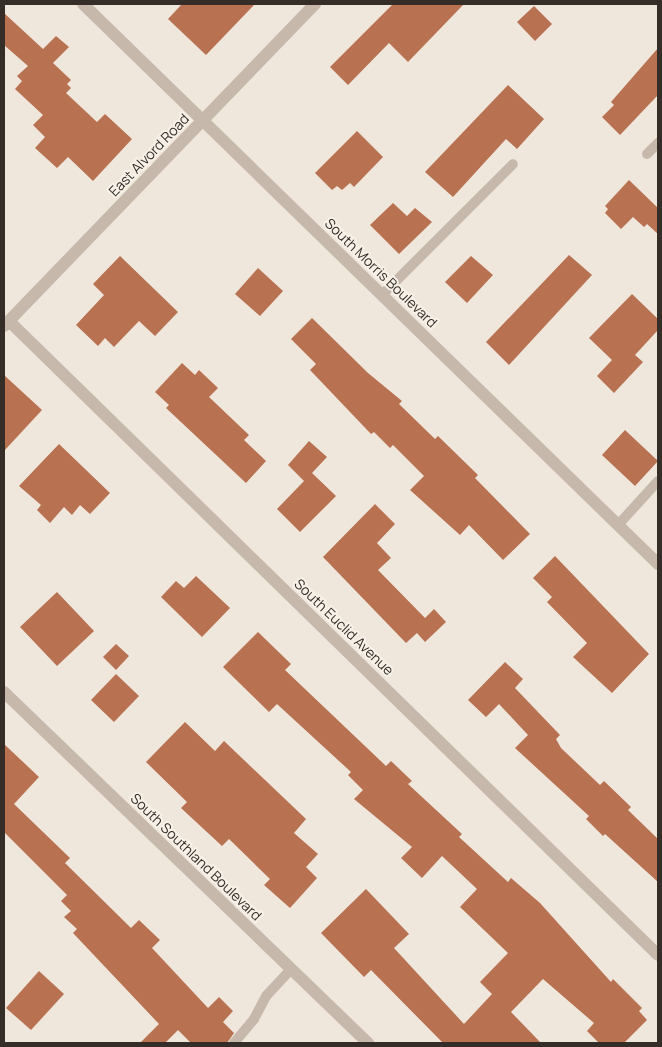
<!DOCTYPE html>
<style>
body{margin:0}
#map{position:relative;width:662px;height:1047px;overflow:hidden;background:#efe7dc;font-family:Manrope,sans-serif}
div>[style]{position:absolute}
.building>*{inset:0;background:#b87151}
.service>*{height:10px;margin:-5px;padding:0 5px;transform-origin:5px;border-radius:5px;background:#c6b8aa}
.minor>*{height:12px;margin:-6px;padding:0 6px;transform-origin:6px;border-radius:6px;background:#c6b8aa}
span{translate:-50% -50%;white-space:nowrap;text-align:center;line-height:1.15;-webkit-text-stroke:4px #f7f1e8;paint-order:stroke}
.street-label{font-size:14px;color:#342d28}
.frame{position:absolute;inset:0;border:5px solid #342d28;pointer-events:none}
</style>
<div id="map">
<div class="building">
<i style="clip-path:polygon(182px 4px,255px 4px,206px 55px,168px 19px)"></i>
<i style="clip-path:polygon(393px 4px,464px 4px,408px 62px,389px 43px,348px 85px,330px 67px)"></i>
<i style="clip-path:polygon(534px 6px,552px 24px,535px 41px,517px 22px)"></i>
<i style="clip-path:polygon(4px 13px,43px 49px,56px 36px,69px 47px,53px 63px,71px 80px,67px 84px,71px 88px,66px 93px,97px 122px,105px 114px,132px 139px,93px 181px,68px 157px,57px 168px,35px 148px,45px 137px,33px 125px,43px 115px,15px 89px,22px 81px,17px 76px,28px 66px,4px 45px)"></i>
<i style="clip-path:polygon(658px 48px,658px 95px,620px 135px,602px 117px,614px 105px,611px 102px)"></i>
<i style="clip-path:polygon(508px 85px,544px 119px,517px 149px,506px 139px,453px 197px,425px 172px)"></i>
<i style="clip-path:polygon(357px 131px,383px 157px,354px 187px,350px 183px,342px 190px,337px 186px,332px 190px,315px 173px)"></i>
<i style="clip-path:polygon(629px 180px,658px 208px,658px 234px,647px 224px,644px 227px,633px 217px,621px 229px,605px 213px,608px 209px,605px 206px)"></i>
<i style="clip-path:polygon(393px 203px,407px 216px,415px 208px,432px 222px,399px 254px,370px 225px)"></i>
<i style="clip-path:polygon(569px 255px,592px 275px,509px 365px,486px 342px)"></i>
<i style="clip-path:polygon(120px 256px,178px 312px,155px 336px,139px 321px,114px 347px,105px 338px,98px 346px,76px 325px,104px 295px,93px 284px)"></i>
<i style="clip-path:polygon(471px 256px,493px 275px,467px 303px,445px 282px)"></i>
<i style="clip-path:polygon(258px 268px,283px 291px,260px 316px,235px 294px)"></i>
<i style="clip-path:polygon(632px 294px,658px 319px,658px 330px,635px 355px,643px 362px,614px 393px,597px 376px,612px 360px,589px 338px)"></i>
<i style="clip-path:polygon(312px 318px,368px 373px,402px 401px,399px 404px,435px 439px,438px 436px,478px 475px,475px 478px,530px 534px,503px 560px,469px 525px,460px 535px,410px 490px,424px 476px,393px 445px,390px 448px,374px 432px,371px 434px,310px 370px,316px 364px,291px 339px)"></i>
<i style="clip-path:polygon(182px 363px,195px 375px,199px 370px,218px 388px,209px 397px,249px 435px,244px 440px,266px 461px,246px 483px,166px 408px,169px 405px,155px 392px)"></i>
<i style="clip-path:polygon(4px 375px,42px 410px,4px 451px)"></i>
<i style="clip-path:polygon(625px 430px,658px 461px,635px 486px,602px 455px)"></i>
<i style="clip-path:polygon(309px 441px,327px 457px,312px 473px,336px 496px,300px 532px,277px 509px,304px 481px,288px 465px)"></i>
<i style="clip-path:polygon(59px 444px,110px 493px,90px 514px,80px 505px,72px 515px,64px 507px,50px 523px,37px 510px,41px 505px,19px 486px)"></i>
<i style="clip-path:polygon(375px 504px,395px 524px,377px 543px,391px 558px,378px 570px,425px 618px,434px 609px,446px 622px,425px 642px,417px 633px,406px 643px,323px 557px)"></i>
<i style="clip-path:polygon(555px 556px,649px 654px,612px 693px,573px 657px,587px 643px,547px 602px,552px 597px,533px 578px)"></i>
<i style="clip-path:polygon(196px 576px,230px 608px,202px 637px,161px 597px,176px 581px,184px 588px)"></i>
<i style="clip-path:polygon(57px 592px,94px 631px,57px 666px,20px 627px)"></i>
<i style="clip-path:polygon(258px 632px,291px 664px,285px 670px,386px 766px,391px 761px,412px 781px,408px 784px,462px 834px,459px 837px,508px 882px,511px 878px,540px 903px,611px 982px,613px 979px,642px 1008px,639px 1011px,647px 1020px,624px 1043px,599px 1043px,587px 1031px,594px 1023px,543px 979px,511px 1012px,541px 1043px,443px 1043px,371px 970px,364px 977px,321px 933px,366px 889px,409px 934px,394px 948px,464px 1024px,492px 994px,480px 982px,508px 953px,460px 907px,477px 889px,442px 856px,422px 878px,401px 858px,412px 847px,354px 799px,363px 790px,348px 775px,351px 772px,277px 704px,269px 712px,223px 667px)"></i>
<i style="clip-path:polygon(116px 644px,129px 656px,116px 670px,103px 657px)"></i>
<i style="clip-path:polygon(505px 662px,523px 679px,515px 688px,560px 735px,556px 739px,561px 748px,600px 785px,604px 781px,631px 807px,628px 810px,658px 839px,658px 882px,605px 834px,603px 836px,586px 819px,589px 816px,515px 748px,528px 735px,499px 704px,486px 717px,468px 700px)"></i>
<i style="clip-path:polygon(116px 674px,139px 696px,114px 722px,91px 700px)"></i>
<i style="clip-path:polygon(185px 722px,215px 751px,224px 741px,306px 819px,294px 833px,318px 854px,306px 867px,317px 878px,290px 908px,264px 885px,270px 879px,229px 839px,222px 846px,181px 808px,187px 802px,146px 762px)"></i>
<i style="clip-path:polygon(4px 744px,39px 777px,14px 804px,70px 858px,65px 863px,131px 928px,139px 920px,160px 940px,152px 948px,208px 1008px,219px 997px,233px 1011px,223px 1022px,234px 1033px,227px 1043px,191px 1043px,178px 1030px,165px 1043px,140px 1043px,159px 1024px,73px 933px,77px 929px,64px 917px,71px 911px,61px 901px,67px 895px,4px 832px)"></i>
<i style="clip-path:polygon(39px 971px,64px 994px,31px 1030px,6px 1008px)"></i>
</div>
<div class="service">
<i style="left:647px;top:154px;width:16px;rotate:-45deg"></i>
<i style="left:382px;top:295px;width:185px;rotate:-45deg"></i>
<i style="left:618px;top:525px;width:59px;rotate:-47.7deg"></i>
<i style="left:234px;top:1043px;width:31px;rotate:-50deg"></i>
<i style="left:254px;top:1019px;width:27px;rotate:-62deg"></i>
<i style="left:267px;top:995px;width:35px;rotate:-47deg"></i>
</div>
<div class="minor">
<i style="left:83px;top:4px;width:803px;rotate:44.24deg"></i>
<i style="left:9px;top:321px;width:907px;rotate:44.33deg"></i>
<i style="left:4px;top:326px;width:448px;rotate:-46deg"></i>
<i style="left:4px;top:692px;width:506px;rotate:43.96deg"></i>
</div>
<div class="street-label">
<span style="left:149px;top:155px;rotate:-46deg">East Alvord Road</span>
<span style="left:381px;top:273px;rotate:44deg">South Morris Boulevard</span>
<span style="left:344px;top:627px;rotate:44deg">South Euclid Avenue</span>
<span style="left:196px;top:857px;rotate:44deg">South Southland Boulevard</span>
</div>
<div class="frame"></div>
</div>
